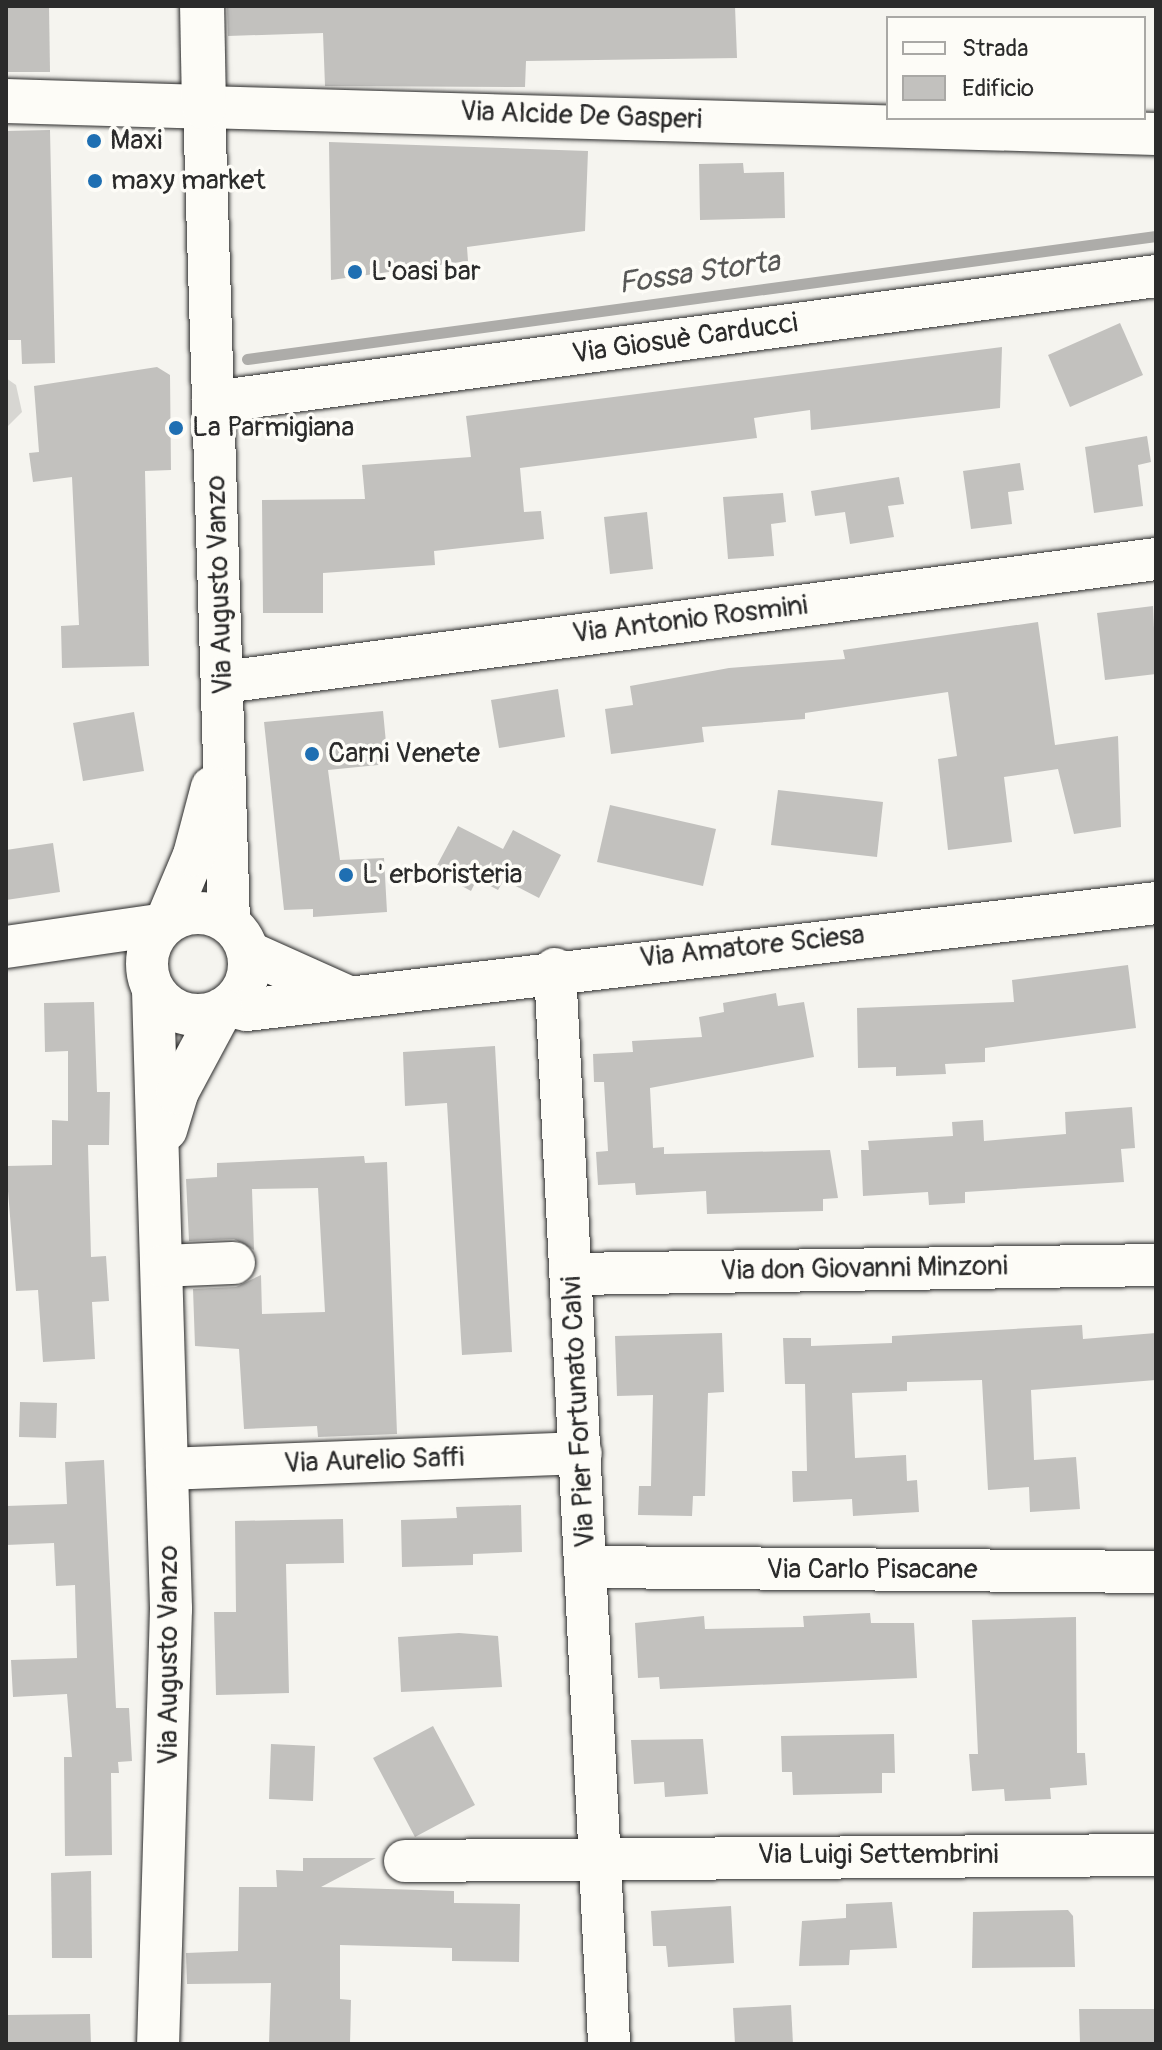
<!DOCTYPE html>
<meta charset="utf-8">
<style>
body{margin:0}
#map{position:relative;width:1162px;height:2050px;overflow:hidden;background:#f5f4ef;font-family:Pangolin,sans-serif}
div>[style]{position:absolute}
.green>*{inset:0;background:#d7d6d2}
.stream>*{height:11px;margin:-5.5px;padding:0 5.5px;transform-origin:5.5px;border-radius:5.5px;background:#adaca9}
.building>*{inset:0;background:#c2c1be}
.roads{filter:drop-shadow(0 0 2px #2b2b2b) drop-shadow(0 0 2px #2b2b2b)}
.street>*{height:42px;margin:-21px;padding:0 21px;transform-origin:21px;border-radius:21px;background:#fdfcf7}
.street>.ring{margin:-21px;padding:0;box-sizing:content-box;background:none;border:42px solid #fdfcf7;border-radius:50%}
.secondary>*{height:44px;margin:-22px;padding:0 22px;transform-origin:22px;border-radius:22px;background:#fdfcf7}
.dots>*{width:22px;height:22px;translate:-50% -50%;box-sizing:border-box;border:4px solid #fdfcf7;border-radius:50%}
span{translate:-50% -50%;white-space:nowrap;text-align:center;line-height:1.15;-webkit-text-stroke:7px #fdfcf7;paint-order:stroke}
.street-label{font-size:28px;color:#2b2b2b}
.poi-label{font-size:28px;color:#2b2b2b}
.left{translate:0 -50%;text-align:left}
.water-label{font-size:30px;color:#585857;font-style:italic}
.frame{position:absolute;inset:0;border:8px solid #2b2b2b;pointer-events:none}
.legend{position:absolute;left:886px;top:16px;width:260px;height:104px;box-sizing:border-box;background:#fdfcf7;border:2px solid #a9a8a5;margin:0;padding:10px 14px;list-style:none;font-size:24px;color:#2b2b2b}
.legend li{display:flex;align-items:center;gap:16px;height:40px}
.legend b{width:40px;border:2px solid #a9a8a5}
</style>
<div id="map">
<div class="green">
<i style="clip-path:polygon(6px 378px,16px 385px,22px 412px,6px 428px)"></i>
</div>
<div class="stream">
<i style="left:247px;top:359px;width:917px;rotate:-7.71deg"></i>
</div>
<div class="building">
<i style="clip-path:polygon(6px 6px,49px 6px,50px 72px,6px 72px)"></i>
<i style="clip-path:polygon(227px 6px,735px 6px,737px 58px,526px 61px,525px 87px,325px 86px,323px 33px,228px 36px)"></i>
<i style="clip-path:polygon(50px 130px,55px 363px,22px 364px,21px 340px,6px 340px,6px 131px)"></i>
<i style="clip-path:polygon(329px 142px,588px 151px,585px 231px,467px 247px,468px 261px,331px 280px)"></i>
<i style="clip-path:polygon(743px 163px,744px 173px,784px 172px,785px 218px,700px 220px,699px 164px)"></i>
<i style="clip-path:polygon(1120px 323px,1143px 375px,1070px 407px,1048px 355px)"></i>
<i style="clip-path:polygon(1002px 347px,1000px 408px,811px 430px,810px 410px,754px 418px,757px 438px,520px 468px,524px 512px,541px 511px,544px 539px,434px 551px,435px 565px,323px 573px,323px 613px,263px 613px,262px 500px,365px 499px,362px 465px,471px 457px,466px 416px)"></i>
<i style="clip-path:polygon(157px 367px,170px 375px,171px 470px,145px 471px,149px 666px,62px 668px,61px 626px,79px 625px,72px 477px,33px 482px,29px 453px,39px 452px,34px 386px)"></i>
<i style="clip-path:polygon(1147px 436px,1151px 462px,1138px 465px,1143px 506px,1094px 513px,1085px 447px)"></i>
<i style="clip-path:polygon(1020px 463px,1024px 490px,1008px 492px,1012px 524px,971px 529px,963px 471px)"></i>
<i style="clip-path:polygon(899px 477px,904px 504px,888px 506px,894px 537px,850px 544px,845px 512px,815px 516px,811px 491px)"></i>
<i style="clip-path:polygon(783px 493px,786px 522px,771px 524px,774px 556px,728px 559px,723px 497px)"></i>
<i style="clip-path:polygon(647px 512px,653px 569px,610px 574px,604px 517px)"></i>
<i style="clip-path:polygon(1153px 606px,1156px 674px,1105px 680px,1097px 613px)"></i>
<i style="clip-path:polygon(1038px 622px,1055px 745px,1118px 736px,1121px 827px,1074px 834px,1058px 769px,1004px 777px,1012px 842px,948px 850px,938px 759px,957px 756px,948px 692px,805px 713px,805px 719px,702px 727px,704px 742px,611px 754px,605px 709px,633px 705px,630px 686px,729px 668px,845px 659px,843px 650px)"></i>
<i style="clip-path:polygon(558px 689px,565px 737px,499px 748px,491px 700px)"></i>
<i style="clip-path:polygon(383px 711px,388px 764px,328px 770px,340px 860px,384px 858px,387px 912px,313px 917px,313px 909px,284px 910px,264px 722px)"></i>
<i style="clip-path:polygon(134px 712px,144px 771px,83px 781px,73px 723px)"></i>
<i style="clip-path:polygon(778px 790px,883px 802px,877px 857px,771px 845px)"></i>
<i style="clip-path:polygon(610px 805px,716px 829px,703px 886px,597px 862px)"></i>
<i style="clip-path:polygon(458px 826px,503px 849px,513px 830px,561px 855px,539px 898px,504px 880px,498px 890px,477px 879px,471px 891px,434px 871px)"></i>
<i style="clip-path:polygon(53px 843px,60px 892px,6px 900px,6px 850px)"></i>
<i style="clip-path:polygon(1128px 965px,1136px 1028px,985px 1048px,985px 1062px,945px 1064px,946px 1074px,896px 1076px,896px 1067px,858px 1068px,857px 1008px,1014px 1002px,1012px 980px)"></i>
<i style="clip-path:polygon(776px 993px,778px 1006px,804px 1002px,814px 1057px,650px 1088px,653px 1148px,664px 1147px,664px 1154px,830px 1150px,838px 1198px,823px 1199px,823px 1211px,707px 1214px,706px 1191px,636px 1195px,635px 1183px,598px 1185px,596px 1152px,608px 1151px,604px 1082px,594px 1082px,593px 1054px,633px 1052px,632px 1041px,702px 1037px,699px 1017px,724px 1012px,723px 1003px)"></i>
<i style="clip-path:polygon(94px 1002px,97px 1092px,110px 1092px,109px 1145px,88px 1145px,91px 1257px,106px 1256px,109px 1301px,92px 1302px,95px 1359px,43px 1362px,38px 1290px,16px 1291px,6px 1166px,52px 1165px,52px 1120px,68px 1121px,68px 1051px,45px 1052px,44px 1003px)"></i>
<i style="clip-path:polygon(495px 1046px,512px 1352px,462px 1355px,447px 1103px,405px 1106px,403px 1052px)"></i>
<i style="clip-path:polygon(1132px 1107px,1135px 1148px,1121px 1149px,1124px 1182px,965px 1192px,965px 1203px,929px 1205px,928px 1192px,863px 1196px,861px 1150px,869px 1150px,868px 1141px,953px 1136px,952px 1122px,983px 1120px,984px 1141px,1066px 1134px,1065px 1112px)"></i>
<i style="clip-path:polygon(364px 1156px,365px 1163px,387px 1162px,397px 1434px,318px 1437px,317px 1426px,244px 1429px,239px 1349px,195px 1346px,193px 1289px,236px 1287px,261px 1275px,262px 1314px,325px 1312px,318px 1188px,252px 1189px,254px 1250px,234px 1239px,189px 1241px,186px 1179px,217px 1177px,217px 1163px)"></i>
<i style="clip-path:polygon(1082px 1325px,1083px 1339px,1156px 1333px,1156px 1380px,1031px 1390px,1034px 1460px,1076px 1457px,1080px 1509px,1030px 1512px,1029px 1487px,988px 1490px,982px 1380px,907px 1382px,907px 1391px,852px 1393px,855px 1458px,906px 1455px,907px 1481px,917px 1480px,919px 1512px,853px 1516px,852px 1499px,793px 1502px,792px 1471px,807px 1471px,805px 1384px,785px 1384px,783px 1338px,811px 1338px,811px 1346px,892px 1343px,892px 1336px)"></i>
<i style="clip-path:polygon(722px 1333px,724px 1392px,708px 1393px,705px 1496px,693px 1496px,692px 1516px,638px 1515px,639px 1486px,651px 1486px,653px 1395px,617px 1396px,615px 1336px)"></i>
<i style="clip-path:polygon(20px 1402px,57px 1403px,56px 1438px,19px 1437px)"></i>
<i style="clip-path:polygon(104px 1460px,116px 1708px,129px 1708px,132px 1761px,118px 1762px,119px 1773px,111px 1773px,112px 1855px,65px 1856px,64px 1757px,72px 1757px,67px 1694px,13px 1697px,11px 1660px,77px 1658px,75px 1585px,56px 1586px,54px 1543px,6px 1545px,6px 1506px,67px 1504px,65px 1462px)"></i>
<i style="clip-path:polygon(521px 1505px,522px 1552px,473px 1554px,473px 1565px,402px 1567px,401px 1520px,457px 1518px,456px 1507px)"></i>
<i style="clip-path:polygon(343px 1519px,344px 1563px,286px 1564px,289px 1693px,216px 1695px,214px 1612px,236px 1612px,235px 1521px)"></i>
<i style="clip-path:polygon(870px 1613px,871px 1623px,914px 1623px,917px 1678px,660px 1689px,659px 1677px,638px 1678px,635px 1623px,704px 1616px,705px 1629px,804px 1627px,803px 1616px)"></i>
<i style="clip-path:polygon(1076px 1617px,1077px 1753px,1085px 1753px,1087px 1785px,1050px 1788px,1051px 1799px,1005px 1801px,1004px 1789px,972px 1791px,969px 1754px,978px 1754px,972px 1620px)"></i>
<i style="clip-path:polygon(459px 1633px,498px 1636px,502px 1687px,401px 1692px,398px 1637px)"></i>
<i style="clip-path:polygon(433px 1726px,475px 1805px,415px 1837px,373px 1758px)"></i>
<i style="clip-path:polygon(894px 1734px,895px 1773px,882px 1773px,882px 1793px,793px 1795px,792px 1772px,782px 1772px,781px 1736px)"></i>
<i style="clip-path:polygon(703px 1739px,708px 1794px,665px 1797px,664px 1782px,634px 1784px,631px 1740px)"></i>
<i style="clip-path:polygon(271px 1744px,315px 1746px,313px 1801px,269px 1799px)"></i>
<i style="clip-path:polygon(303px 1858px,376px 1858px,321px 1887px,454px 1891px,454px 1903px,520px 1904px,519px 1962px,452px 1961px,452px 1948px,340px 1945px,340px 1999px,351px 2000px,350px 2044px,269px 2044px,271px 1983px,187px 1984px,186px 1953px,238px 1951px,239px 1887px,277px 1887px,276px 1870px,303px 1871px)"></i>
<i style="clip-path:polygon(91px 1871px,92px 1958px,52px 1958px,51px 1873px)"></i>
<i style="clip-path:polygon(892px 1902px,897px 1948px,850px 1950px,849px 1965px,799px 1966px,802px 1921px,846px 1918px,846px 1904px)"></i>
<i style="clip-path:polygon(731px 1906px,734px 1963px,668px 1967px,666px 1946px,653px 1946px,651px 1911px)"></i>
<i style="clip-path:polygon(1068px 1910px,1073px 1916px,1075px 1967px,972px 1968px,973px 1912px)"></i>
<i style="clip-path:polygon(791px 2005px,793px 2044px,735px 2044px,733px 2008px)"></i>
<i style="clip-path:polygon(1079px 2009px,1155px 2009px,1156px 2044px,1080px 2044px)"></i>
<i style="clip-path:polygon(90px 2014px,91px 2044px,6px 2044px,6px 2015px)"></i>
</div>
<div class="roads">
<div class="street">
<i style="left:213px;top:402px;width:951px;rotate:-7.61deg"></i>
<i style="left:224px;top:682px;width:940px;rotate:-7.52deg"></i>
<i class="ring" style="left:147px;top:913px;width:60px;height:60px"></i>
<i style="left:229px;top:923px;width:816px;rotate:-91.75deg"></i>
<i style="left:204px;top:107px;width:952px;rotate:1.62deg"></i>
<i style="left:6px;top:947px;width:161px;rotate:-8.2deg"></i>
<i style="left:165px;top:924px;width:75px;rotate:-67.2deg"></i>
<i style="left:194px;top:855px;width:70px;rotate:-75.2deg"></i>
<i style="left:248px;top:952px;width:105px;rotate:24.1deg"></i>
<i style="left:555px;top:969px;width:1076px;rotate:87.12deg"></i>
<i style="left:153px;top:990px;width:619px;rotate:88.33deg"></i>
<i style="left:171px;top:1609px;width:435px;rotate:91.7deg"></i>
<i style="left:228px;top:1006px;width:19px;rotate:12deg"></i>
<i style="left:247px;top:1010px;width:915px;rotate:-6.71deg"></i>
<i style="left:166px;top:1130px;width:39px;rotate:-73deg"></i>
<i style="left:177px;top:1093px;width:95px;rotate:-61.8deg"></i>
<i style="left:162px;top:1266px;width:72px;rotate:-2.4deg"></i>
<i style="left:572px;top:1274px;width:584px;rotate:-0.88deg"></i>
<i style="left:167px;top:1469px;width:414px;rotate:-2.2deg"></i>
<i style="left:588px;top:1567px;width:568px;rotate:0.5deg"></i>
<i style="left:405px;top:1861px;width:751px;rotate:-0.46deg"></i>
</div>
<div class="secondary">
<i style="left:6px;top:101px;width:198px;rotate:1.7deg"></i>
<i style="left:204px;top:107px;width:101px;rotate:-91.1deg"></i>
</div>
</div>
<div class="dots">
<i style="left:94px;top:141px;background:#1f6fb2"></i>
<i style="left:95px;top:181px;background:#1f6fb2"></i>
<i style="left:355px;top:272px;background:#1f6fb2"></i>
<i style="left:176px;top:428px;background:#1f6fb2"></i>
<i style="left:312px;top:754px;background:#1f6fb2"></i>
<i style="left:346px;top:875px;background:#1f6fb2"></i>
</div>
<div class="street-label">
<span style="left:581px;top:116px;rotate:2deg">Via Alcide De Gasperi</span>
<span style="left:685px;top:339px;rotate:-8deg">Via Giosuè Carducci</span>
<span style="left:220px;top:585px;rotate:-92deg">Via Augusto Vanzo</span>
<span style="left:690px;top:620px;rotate:-7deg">Via Antonio Rosmini</span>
<span style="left:752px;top:947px;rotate:-6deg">Via Amatore Sciesa</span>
<span style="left:864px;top:1269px;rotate:-1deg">Via don Giovanni Minzoni</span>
<span style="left:579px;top:1412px;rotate:-93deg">Via Pier Fortunato Calvi</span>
<span style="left:374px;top:1461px;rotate:-2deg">Via Aurelio Saffi</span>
<span style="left:872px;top:1570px">Via Carlo Pisacane</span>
<span style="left:169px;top:1655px;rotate:-90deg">Via Augusto Vanzo</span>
<span style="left:878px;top:1855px">Via Luigi Settembrini</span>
</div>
<div class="poi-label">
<span class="left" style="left:110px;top:141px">Maxi</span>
<span class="left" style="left:111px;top:181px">maxy market</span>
<span class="left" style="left:371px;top:272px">L'oasi bar</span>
<span class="left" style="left:192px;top:428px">La Parmigiana</span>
<span class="left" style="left:328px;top:754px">Carni Venete</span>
<span class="left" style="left:362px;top:875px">L' erboristeria</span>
</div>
<div class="water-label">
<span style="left:699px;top:273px;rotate:-8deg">Fossa Storta</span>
</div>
<div class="frame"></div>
<ul class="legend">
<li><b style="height:10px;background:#fdfcf7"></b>Strada</li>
<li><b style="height:22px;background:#c2c1be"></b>Edificio</li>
</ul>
</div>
